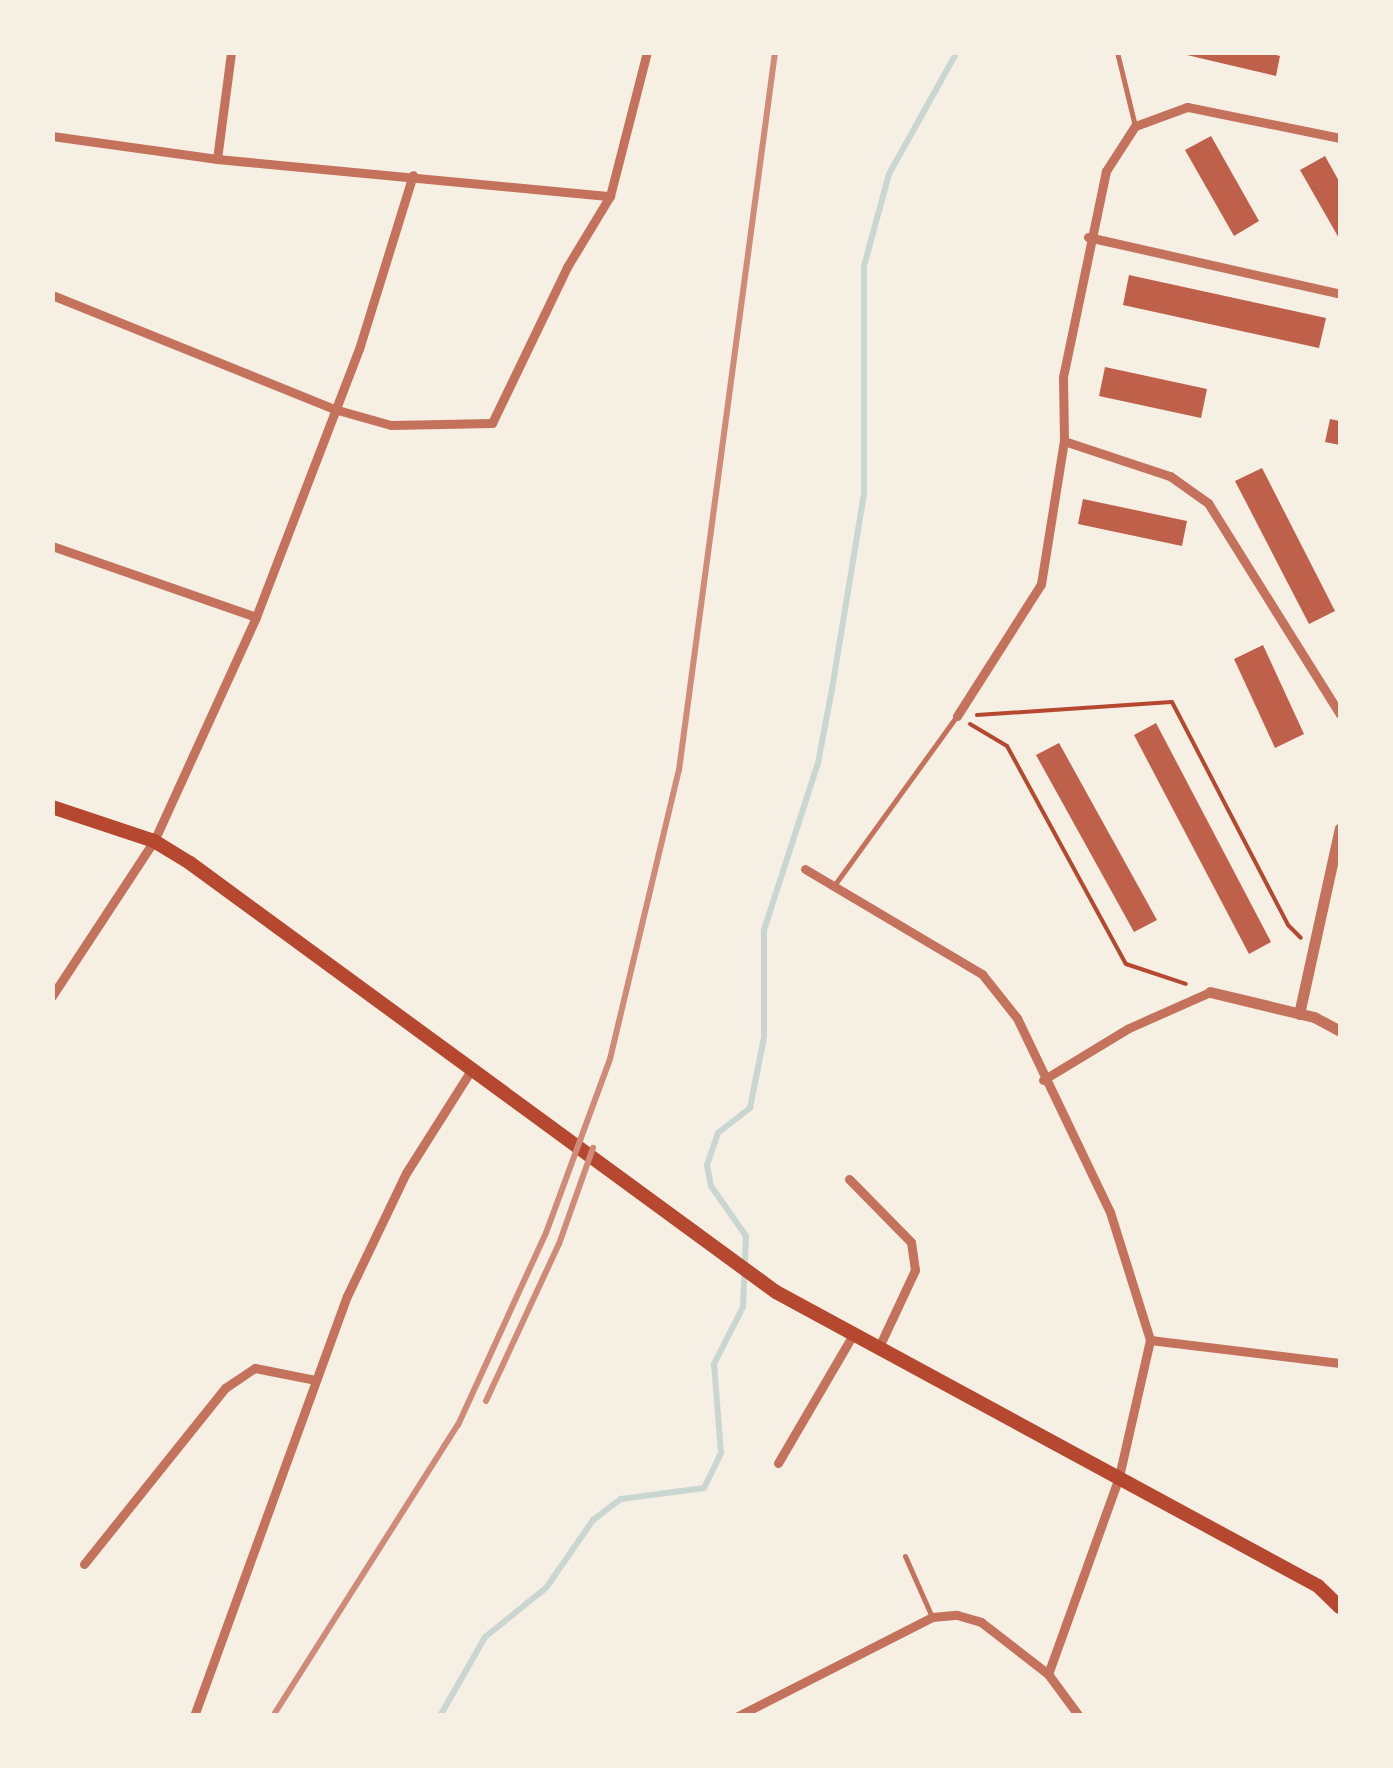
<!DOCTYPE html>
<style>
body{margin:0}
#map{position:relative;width:1393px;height:1768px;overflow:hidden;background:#f6efe4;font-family:"Roboto Condensed",sans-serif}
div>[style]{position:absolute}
.stream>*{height:6px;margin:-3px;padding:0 3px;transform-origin:3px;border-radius:3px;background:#c9d6d2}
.building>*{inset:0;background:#bf614a}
.path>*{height:4px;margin:-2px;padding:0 2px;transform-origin:2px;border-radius:2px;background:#b5482f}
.service>*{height:5px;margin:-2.5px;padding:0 2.5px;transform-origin:2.5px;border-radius:2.5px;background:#c5725c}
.minor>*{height:9px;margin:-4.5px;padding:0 4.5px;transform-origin:4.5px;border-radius:4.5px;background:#c5725c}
.tertiary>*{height:11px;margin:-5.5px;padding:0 5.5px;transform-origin:5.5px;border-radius:5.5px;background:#c5725c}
.secondary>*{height:14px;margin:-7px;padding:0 7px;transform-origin:7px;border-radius:7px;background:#b5482f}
.rail>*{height:6px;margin:-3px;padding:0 3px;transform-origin:3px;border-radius:3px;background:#cf8b77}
span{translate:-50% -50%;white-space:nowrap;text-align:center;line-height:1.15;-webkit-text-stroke:9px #f6efe4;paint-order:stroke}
.frame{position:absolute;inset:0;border:55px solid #f6efe4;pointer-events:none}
</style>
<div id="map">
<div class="stream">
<i style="left:440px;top:1716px;width:91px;rotate:-60.3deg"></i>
<i style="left:485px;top:1637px;width:78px;rotate:-38.8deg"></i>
<i style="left:546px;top:1588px;width:83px;rotate:-55.3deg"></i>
<i style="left:593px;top:1520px;width:35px;rotate:-37deg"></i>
<i style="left:621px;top:1499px;width:84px;rotate:-7.5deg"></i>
<i style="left:704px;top:1488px;width:39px;rotate:-64deg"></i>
<i style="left:721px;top:1453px;width:89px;rotate:-94.5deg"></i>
<i style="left:714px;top:1364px;width:64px;rotate:-63deg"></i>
<i style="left:743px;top:1307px;width:71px;rotate:-87.6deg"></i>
<i style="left:746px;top:1236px;width:61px;rotate:-125deg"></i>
<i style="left:711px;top:1186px;width:21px;rotate:-101deg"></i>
<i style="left:707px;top:1165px;width:34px;rotate:-71deg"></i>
<i style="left:718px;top:1133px;width:41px;rotate:-38deg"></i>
<i style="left:750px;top:1108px;width:72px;rotate:-78.8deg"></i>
<i style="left:764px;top:1037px;width:107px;rotate:-90deg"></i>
<i style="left:764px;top:930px;width:176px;rotate:-72.1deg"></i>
<i style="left:818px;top:763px;width:75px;rotate:-79.3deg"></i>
<i style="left:832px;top:689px;width:198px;rotate:-80.7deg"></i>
<i style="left:864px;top:494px;width:228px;rotate:-90deg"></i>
<i style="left:864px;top:266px;width:95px;rotate:-74.8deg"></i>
<i style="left:889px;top:174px;width:140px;rotate:-60.9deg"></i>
</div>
<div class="building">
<i style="clip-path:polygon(1174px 52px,1266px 52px,1280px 56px,1276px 76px)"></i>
<i style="clip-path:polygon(1211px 136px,1259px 221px,1234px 236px,1185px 150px)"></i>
<i style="clip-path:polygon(1325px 156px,1340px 183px,1340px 240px,1300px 170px)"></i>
<i style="clip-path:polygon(1129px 275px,1326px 318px,1319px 348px,1123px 305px)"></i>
<i style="clip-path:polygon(1105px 367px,1207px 389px,1201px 418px,1099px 396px)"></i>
<i style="clip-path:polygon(1330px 419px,1340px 421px,1340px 445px,1325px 442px)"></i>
<i style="clip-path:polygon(1262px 468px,1335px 611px,1309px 624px,1235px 481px)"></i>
<i style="clip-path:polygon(1083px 499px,1187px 521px,1182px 546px,1078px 524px)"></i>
<i style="clip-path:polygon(1263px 645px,1304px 734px,1275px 748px,1234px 659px)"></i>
<i style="clip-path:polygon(1156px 723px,1271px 942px,1249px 954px,1134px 735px)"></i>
<i style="clip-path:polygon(1059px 743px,1157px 920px,1134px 932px,1036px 755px)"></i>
</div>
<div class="path">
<i style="left:977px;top:715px;width:195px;rotate:-3.8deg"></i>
<i style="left:1172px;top:702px;width:251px;rotate:62.5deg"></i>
<i style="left:1288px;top:925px;width:18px;rotate:45deg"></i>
<i style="left:970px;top:724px;width:43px;rotate:30.7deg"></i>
<i style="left:1007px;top:746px;width:248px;rotate:61.4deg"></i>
<i style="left:1126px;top:964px;width:63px;rotate:18.4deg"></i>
</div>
<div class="service">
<i style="left:1117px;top:52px;width:76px;rotate:76.3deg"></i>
<i style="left:833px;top:887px;width:211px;rotate:-54.1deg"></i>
<i style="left:905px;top:1556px;width:67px;rotate:66.1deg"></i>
</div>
<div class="minor">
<i style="left:52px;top:136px;width:167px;rotate:7.9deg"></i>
<i style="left:217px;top:159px;width:395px;rotate:5.4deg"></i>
<i style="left:1340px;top:138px;width:156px;rotate:-168.5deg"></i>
<i style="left:1187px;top:107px;width:55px;rotate:159.9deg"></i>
<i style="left:1135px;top:126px;width:54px;rotate:122.8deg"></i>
<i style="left:1106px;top:171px;width:210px;rotate:101.8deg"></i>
<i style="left:1063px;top:377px;width:64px;rotate:89.1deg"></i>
<i style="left:1064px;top:441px;width:112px;rotate:18.3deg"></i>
<i style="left:1170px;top:476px;width:47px;rotate:35.4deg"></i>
<i style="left:1208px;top:503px;width:249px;rotate:58deg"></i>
<i style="left:217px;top:159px;width:108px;rotate:-82.5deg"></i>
<i style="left:1088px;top:237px;width:258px;rotate:12.7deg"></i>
<i style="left:52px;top:295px;width:304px;rotate:22deg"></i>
<i style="left:334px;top:409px;width:59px;rotate:15.7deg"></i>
<i style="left:391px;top:425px;width:101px;rotate:-1.1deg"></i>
<i style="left:492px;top:423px;width:173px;rotate:-64.3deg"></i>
<i style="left:567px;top:267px;width:83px;rotate:-58.8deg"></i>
<i style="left:610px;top:196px;width:149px;rotate:-75.6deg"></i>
<i style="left:52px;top:546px;width:216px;rotate:19.2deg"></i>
<i style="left:957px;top:716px;width:156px;rotate:-57.5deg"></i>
<i style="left:1041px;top:584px;width:145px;rotate:-80.9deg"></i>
<i style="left:805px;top:869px;width:206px;rotate:30.7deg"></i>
<i style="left:982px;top:974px;width:56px;rotate:51.5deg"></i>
<i style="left:1017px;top:1018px;width:215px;rotate:64.4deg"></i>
<i style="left:1110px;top:1212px;width:134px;rotate:72.6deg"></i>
<i style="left:1150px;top:1340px;width:140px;rotate:102.8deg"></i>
<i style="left:1119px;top:1477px;width:209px;rotate:109.8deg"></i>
<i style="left:52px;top:996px;width:186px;rotate:-56.7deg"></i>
<i style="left:154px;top:841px;width:246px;rotate:-65.5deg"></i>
<i style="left:256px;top:617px;width:287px;rotate:-69deg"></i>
<i style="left:359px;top:349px;width:182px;rotate:-72.8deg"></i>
<i style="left:1043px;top:1080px;width:100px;rotate:-31.2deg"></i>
<i style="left:1129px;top:1028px;width:89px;rotate:-24deg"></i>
<i style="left:849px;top:1179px;width:88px;rotate:45.5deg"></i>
<i style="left:911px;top:1242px;width:28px;rotate:82deg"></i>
<i style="left:915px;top:1270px;width:87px;rotate:115.1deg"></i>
<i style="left:1150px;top:1340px;width:191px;rotate:6.9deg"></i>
<i style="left:778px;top:1463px;width:145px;rotate:-59.7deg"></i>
<i style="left:84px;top:1564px;width:226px;rotate:-51.3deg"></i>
<i style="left:225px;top:1388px;width:36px;rotate:-34deg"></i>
<i style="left:255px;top:1368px;width:61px;rotate:11.3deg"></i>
<i style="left:194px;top:1716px;width:447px;rotate:-70deg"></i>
<i style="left:347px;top:1296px;width:136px;rotate:-64.4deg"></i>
<i style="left:406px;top:1173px;width:125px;rotate:-57.7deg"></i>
<i style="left:738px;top:1716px;width:218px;rotate:-27deg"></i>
<i style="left:932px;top:1617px;width:25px;rotate:-5deg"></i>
<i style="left:957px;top:1615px;width:25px;rotate:16deg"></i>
<i style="left:981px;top:1622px;width:85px;rotate:37.8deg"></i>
<i style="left:1048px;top:1674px;width:52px;rotate:53.6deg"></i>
</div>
<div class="tertiary">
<i style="left:1210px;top:992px;width:107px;rotate:13.5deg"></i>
<i style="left:1314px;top:1017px;width:30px;rotate:28deg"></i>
<i style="left:1299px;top:1014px;width:190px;rotate:-77.6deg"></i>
</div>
<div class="secondary">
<i style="left:52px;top:807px;width:108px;rotate:18.4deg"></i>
<i style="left:154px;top:841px;width:42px;rotate:31.4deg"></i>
<i style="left:190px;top:863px;width:726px;rotate:36.21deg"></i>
<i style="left:776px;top:1292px;width:617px;rotate:28.48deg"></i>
<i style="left:1318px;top:1586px;width:30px;rotate:44deg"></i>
</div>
<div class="rail">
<i style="left:486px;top:1401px;width:173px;rotate:-65.1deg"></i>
<i style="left:559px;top:1244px;width:102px;rotate:-70.5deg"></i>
<i style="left:273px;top:1716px;width:345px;rotate:-57.6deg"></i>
<i style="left:458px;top:1425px;width:211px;rotate:-65.4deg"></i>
<i style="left:546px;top:1233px;width:185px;rotate:-69.8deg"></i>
<i style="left:610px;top:1059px;width:297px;rotate:-76.6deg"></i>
<i style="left:679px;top:770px;width:724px;rotate:-82.38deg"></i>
</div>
<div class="frame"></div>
</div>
